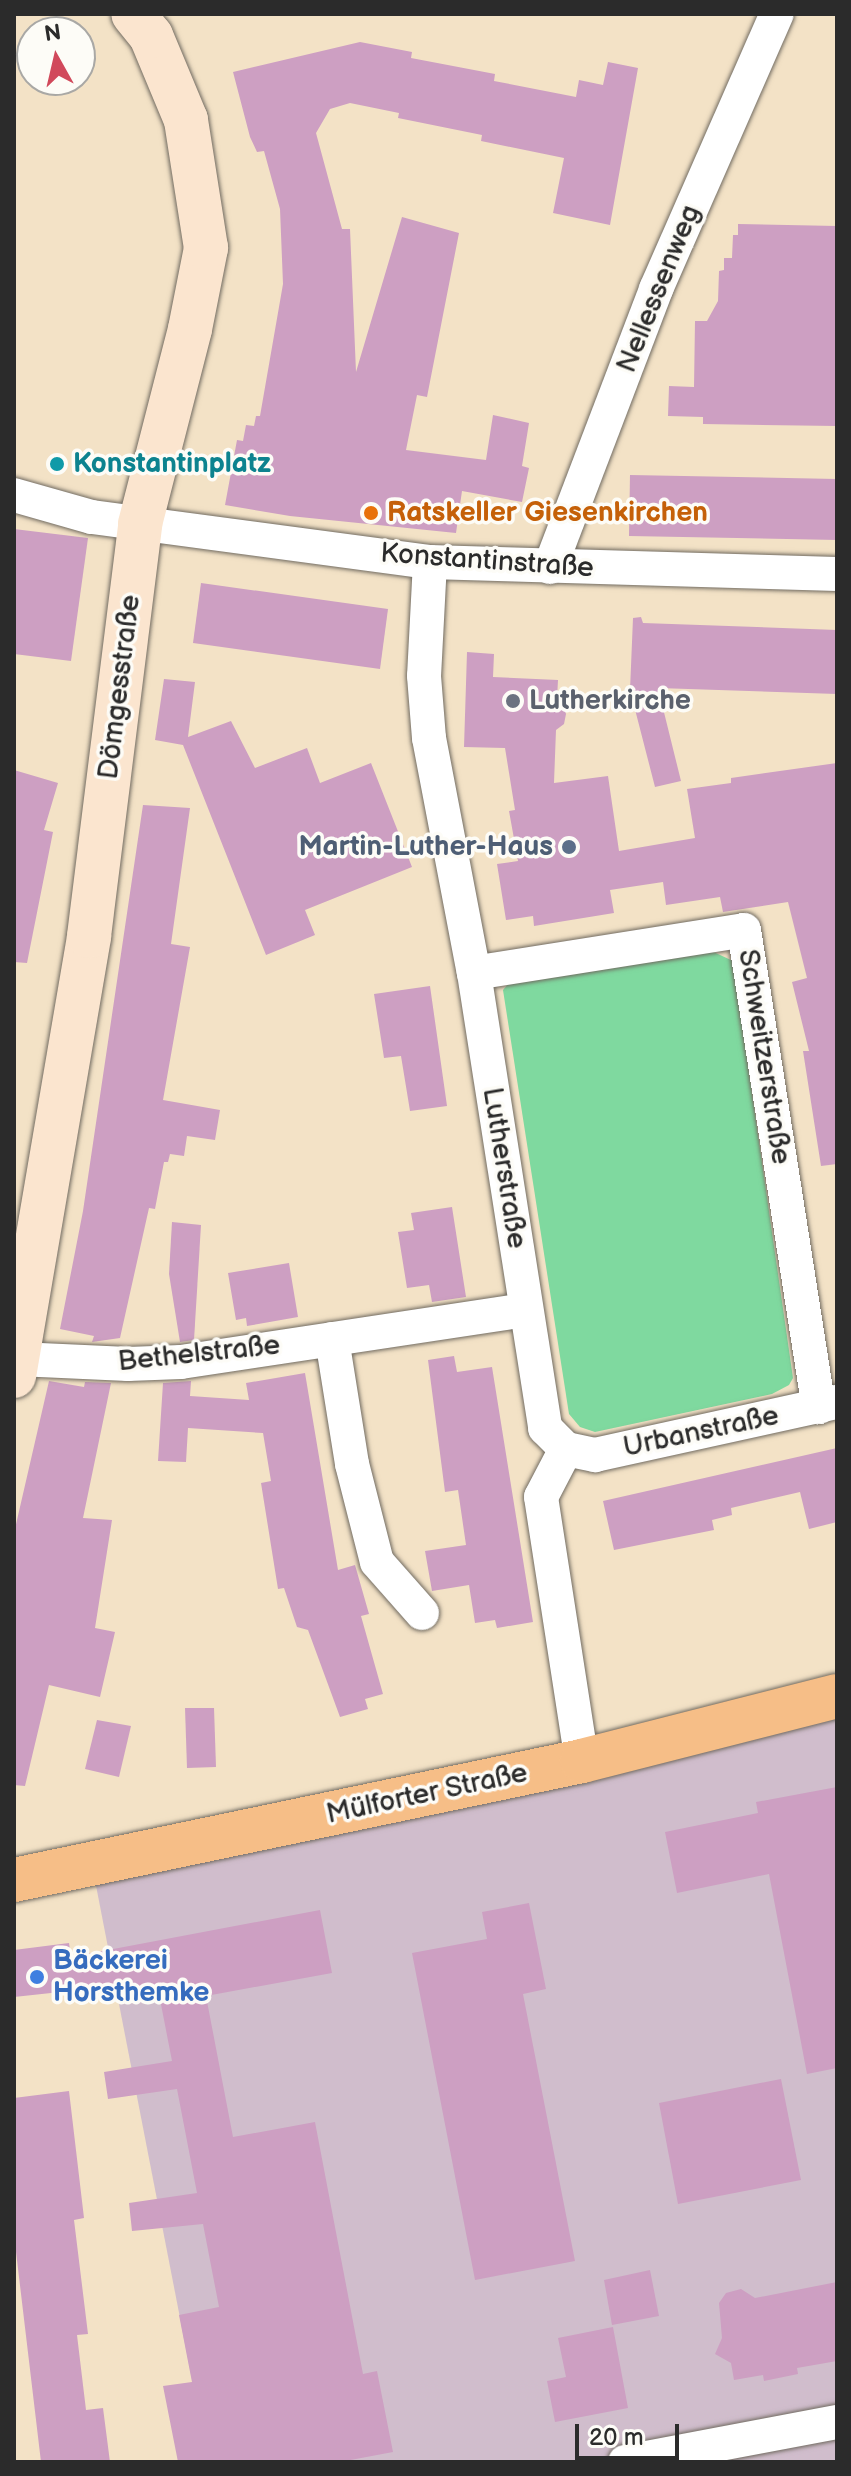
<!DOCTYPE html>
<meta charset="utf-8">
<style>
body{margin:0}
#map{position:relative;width:851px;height:2476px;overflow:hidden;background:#f3e2c6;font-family:"Balsamiq Sans",sans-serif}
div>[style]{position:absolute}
.industrial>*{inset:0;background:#d0bdcc}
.green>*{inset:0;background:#7fd99f}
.building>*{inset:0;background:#cd9fc2}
.roads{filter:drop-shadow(0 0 2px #716b61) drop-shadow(0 0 2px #716b61)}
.street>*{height:34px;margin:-17px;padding:0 17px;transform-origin:17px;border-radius:17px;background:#fff}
.secondary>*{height:44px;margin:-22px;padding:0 22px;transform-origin:22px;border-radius:22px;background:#fbe5cf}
.primary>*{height:44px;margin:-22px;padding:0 22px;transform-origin:22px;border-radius:22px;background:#f6be87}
.dots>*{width:22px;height:22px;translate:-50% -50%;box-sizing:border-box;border:4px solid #fdfcf7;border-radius:50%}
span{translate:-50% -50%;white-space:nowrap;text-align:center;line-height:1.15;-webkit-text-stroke:7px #fdfcf7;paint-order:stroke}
.street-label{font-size:28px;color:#2b2b2b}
.culture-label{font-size:28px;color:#0d838f;font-weight:700}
.left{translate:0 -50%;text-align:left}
.food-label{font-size:28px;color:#c56008;font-weight:700}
.worship-label{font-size:28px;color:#5b616d;font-weight:700}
.service-label{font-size:28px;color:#4e5e75;font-weight:700}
.right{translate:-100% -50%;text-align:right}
.shop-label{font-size:28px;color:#366cbe;font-weight:700}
.frame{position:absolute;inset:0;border:16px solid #2b2b2b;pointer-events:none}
.north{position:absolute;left:16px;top:16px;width:80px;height:80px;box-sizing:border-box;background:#fdfcf7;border:2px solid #a9a8a5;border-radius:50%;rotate:352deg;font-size:22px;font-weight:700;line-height:32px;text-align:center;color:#2b2b2b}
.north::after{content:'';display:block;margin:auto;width:28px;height:36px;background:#d1495b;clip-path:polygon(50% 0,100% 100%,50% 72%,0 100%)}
.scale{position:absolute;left:575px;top:2424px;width:104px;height:36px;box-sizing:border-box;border:4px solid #2b2b2b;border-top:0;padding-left:10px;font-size:24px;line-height:28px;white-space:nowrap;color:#2b2b2b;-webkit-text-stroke:6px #fdfcf7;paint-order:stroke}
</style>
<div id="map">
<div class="industrial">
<i style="clip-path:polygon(837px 1696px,837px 2462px,208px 2462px,92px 1865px)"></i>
</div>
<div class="green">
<i style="clip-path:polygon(705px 948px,733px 961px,793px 1378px,789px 1385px,772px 1394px,595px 1432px,580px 1427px,569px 1414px,503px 990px,513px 978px)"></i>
</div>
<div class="building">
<i style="clip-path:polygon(360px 42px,412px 52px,411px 58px,495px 74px,494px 81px,576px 97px,579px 80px,603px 85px,608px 62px,638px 68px,610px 225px,553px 213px,564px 158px,481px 141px,482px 135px,398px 118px,399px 113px,350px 103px,330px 109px,316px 133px,342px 229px,350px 229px,356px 372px,402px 217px,459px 233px,427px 397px,417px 395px,406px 450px,486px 460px,493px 415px,529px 423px,522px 466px,529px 468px,522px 502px,462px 491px,456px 533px,290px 516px,225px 505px,237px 440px,243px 441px,246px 425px,254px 426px,256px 416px,260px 416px,283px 284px,280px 209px,264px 151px,257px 152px,250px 137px,233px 72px)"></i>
<i style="clip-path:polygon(738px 224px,837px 226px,837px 426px,703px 424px,703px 417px,668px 416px,669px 386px,694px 387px,695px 321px,707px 321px,718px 301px,719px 271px,724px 270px,724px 258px,732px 258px,733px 235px,738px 235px)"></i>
<i style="clip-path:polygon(630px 475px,837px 479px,837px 540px,629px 536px)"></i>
<i style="clip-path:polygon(14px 529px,88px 538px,71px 661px,14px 654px)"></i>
<i style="clip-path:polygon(201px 583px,388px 609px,380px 669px,193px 643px)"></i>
<i style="clip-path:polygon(641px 617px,643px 623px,837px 630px,837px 694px,658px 688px,681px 781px,655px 787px,630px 690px,633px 618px)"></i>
<i style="clip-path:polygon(467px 652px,494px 654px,493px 677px,558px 680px,557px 699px,563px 704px,566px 714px,564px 724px,556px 730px,554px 783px,608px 776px,619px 851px,695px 838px,687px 789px,731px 783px,731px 778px,837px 763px,837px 1164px,821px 1166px,803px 1051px,809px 1051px,792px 982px,807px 978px,788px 902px,723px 912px,720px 897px,666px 905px,663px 882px,610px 890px,614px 913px,534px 926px,533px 916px,506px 920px,497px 864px,518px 861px,509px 811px,515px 810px,505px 748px,464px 747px)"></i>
<i style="clip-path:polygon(164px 679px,195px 682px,188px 737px,231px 721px,255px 768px,307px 748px,320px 783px,371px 763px,412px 867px,305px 910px,315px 935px,266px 955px,183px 745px,155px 740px)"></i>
<i style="clip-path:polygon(14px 770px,58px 783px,44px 830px,53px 832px,27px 963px,14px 962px)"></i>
<i style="clip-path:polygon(143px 805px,190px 808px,171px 944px,190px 947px,163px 1100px,220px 1110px,215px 1140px,187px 1136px,184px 1156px,170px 1154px,168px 1162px,164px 1162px,155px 1209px,149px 1208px,120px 1338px,92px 1342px,94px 1336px,60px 1329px,83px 1211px)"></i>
<i style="clip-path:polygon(430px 986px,447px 1106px,410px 1111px,401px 1056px,384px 1058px,374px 994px)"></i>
<i style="clip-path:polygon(452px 1207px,466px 1297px,432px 1302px,429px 1285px,407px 1288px,398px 1232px,414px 1230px,411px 1213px)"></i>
<i style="clip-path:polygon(172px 1222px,201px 1225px,194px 1340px,180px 1342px,169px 1274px)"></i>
<i style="clip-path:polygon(289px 1263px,298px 1317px,247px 1326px,246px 1318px,236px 1320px,228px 1273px)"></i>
<i style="clip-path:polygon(454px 1356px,457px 1372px,492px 1367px,533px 1622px,497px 1628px,495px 1620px,475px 1623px,469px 1585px,432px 1591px,425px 1551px,466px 1545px,458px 1490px,445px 1492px,428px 1360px)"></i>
<i style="clip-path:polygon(305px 1373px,338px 1570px,355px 1565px,369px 1614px,361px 1616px,383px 1694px,365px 1699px,368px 1709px,340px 1717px,308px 1630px,297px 1627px,284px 1588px,278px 1589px,261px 1483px,271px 1481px,263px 1433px,188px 1428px,186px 1462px,158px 1461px,163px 1383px,191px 1381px,190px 1396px,249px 1400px,246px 1383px)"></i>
<i style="clip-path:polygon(49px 1381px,84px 1387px,85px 1382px,111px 1383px,83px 1518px,112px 1520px,95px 1628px,115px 1632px,100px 1697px,49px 1685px,25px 1786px,14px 1785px,14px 1533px)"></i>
<i style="clip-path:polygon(837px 1448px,837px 1522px,809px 1529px,800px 1492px,731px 1508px,732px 1515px,712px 1520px,714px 1530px,614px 1550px,603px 1501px)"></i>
<i style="clip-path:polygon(185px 1708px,214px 1708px,216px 1767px,187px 1768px)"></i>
<i style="clip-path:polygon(97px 1720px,131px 1726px,119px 1777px,85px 1769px)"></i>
<i style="clip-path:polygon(837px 1787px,837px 2068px,807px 2074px,769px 1874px,677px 1893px,665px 1832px,758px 1813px,756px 1802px)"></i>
<i style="clip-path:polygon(529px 1903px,546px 1989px,523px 1994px,575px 2261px,475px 2280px,412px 1953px,487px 1939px,482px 1912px)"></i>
<i style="clip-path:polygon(320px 1910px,332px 1973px,206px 1996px,233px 2137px,315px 2122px,363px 2374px,377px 2371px,393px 2452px,340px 2462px,178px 2462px,163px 2386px,192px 2382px,179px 2315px,219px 2307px,203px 2224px,132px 2231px,129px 2203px,197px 2193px,177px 2089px,108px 2099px,104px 2072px,172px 2061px,158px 1989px,118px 1997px,116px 1986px,14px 1997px,14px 1950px,69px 1943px,71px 1957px)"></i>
<i style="clip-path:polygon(781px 2079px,801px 2180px,678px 2204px,659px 2103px)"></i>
<i style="clip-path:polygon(69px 2091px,84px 2218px,74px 2220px,88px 2334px,77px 2335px,86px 2410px,103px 2408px,110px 2462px,41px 2462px,14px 2235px,14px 2098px)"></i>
<i style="clip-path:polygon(650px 2270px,659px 2316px,612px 2325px,604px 2280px)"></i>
<i style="clip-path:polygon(837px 2282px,837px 2361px,797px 2368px,798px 2374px,764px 2381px,763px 2375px,734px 2380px,731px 2363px,715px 2354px,722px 2338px,719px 2303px,726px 2293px,741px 2289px,755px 2298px)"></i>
<i style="clip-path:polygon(613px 2327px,628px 2408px,555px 2422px,547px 2381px,566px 2377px,558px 2338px)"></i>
</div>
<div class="roads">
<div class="street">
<i style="left:14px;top:495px;width:81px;rotate:15.8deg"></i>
<i style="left:92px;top:517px;width:341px;rotate:7.6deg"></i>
<i style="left:430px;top:562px;width:407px;rotate:1.7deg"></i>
<i style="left:430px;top:562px;width:114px;rotate:93deg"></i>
<i style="left:424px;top:676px;width:62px;rotate:85.4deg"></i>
<i style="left:429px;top:738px;width:239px;rotate:79.2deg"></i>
<i style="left:474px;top:973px;width:461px;rotate:81.1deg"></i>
<i style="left:545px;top:1428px;width:30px;rotate:45deg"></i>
<i style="left:566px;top:1449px;width:54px;rotate:117.5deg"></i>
<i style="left:541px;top:1497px;width:267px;rotate:81.2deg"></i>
<i style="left:550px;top:567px;width:298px;rotate:-69.1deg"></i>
<i style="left:656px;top:289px;width:300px;rotate:-66.3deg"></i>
<i style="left:474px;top:973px;width:273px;rotate:-9deg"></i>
<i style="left:744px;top:930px;width:483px;rotate:81.1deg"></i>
<i style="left:332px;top:1339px;width:127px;rotate:80.9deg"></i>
<i style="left:352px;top:1464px;width:101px;rotate:75.7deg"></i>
<i style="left:377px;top:1562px;width:68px;rotate:48.6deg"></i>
<i style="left:18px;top:1359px;width:110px;rotate:2.6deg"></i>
<i style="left:128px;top:1364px;width:53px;rotate:-2.2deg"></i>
<i style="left:181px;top:1362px;width:349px;rotate:-8.6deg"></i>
<i style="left:566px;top:1449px;width:30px;rotate:12deg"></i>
<i style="left:595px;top:1455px;width:248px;rotate:-12.4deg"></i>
<i style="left:625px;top:2462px;width:216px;rotate:-10.7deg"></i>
</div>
<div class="secondary">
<i style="left:14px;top:1376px;width:446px;rotate:-80.3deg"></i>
<i style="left:89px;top:936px;width:415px;rotate:-82.9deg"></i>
<i style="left:140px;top:524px;width:201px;rotate:-75.6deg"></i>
<i style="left:190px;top:329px;width:83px;rotate:-78.8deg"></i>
<i style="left:206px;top:248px;width:130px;rotate:-98.9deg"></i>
<i style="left:186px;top:120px;width:91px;rotate:-112.6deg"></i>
<i style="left:151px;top:36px;width:28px;rotate:-129deg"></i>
</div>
<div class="primary">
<i style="left:14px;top:1880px;width:580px;rotate:-11.83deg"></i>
<i style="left:582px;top:1761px;width:263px;rotate:-14.3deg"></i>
</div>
</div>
<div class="dots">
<i style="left:57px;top:464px;background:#0f9aa8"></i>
<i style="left:371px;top:513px;background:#e8710a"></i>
<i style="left:513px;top:701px;background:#6b7280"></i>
<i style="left:569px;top:847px;background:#5c6f8a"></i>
<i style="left:37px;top:1977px;background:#3f7fe0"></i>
</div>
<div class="street-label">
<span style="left:659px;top:289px;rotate:-68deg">Nellessenweg</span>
<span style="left:487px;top:561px;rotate:4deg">Konstantinstraße</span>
<span style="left:120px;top:687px;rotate:-83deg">Dömgesstraße</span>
<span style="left:764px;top:1057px;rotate:81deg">Schweitzerstraße</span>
<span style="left:504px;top:1168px;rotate:81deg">Lutherstraße</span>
<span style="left:199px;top:1354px;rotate:-6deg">Bethelstraße</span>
<span style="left:701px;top:1432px;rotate:-12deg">Urbanstraße</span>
<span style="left:427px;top:1794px;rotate:-12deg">Mülforter Straße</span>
</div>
<div class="culture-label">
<span class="left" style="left:73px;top:464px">Konstantinplatz</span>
</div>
<div class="food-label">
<span class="left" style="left:387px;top:513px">Ratskeller Giesenkirchen</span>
</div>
<div class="worship-label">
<span class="left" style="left:529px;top:701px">Lutherkirche</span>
</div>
<div class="service-label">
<span class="right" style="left:553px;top:847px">Martin-Luther-Haus</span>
</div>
<div class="shop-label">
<span class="left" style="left:53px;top:1977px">Bäckerei<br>Horsthemke</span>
</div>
<div class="frame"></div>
<div class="north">N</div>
<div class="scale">20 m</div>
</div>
